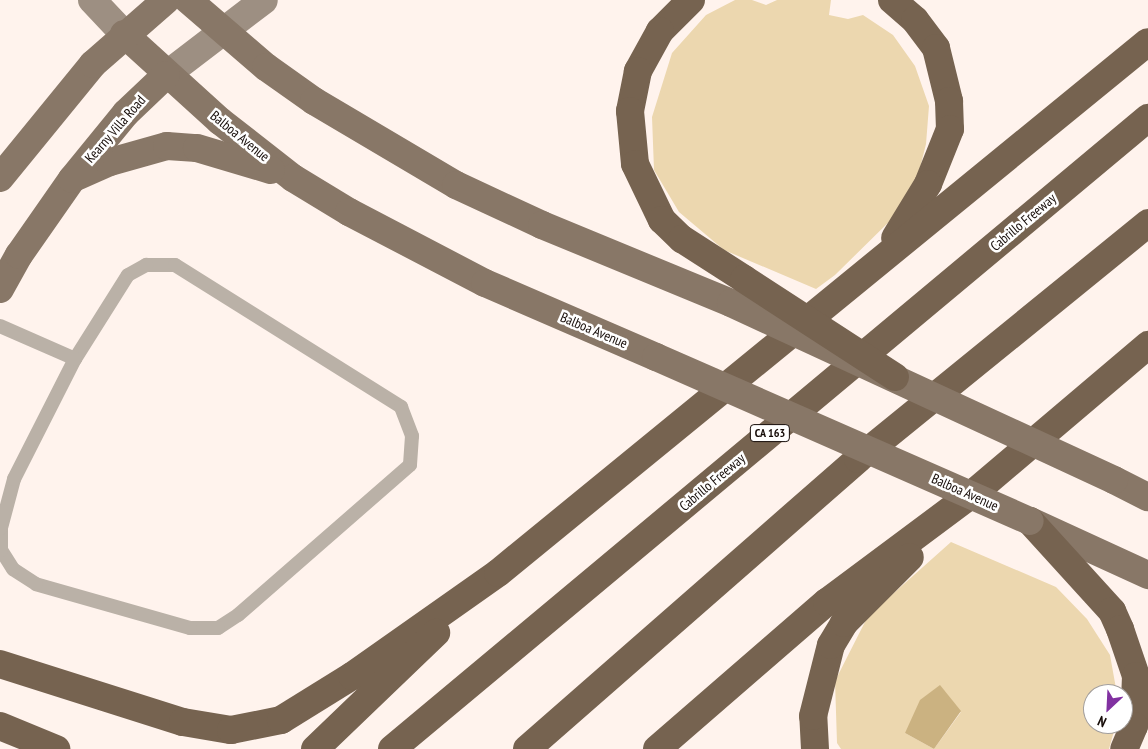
<!DOCTYPE html>
<style>
body{margin:0}
#map{position:relative;width:1148px;height:749px;overflow:hidden;background:#fff3ed;font-family:"PT Sans Narrow",sans-serif}
div>[style]{position:absolute}
.green>*{inset:0;background:#ecd7af}
.forest>*{inset:0;background:#cbb281}
.service>*{height:14px;margin:-7px;padding:0 7px;transform-origin:7px;border-radius:7px;background:#bab1a7}
.secondary>*{height:28px;margin:-14px;padding:0 14px;transform-origin:14px;border-radius:14px;background:#9d8f82}
.primary>*{height:28px;margin:-14px;padding:0 14px;transform-origin:14px;border-radius:14px;background:#887767}
.motorway>*{height:28px;margin:-14px;padding:0 14px;transform-origin:14px;border-radius:14px;background:#766350}
.primary-bridge>*{height:28px;margin:-14px;padding:0 14px;transform-origin:14px;border-radius:14px;background:#887767}
.motorway-bridge>*{height:28px;margin:-14px;padding:0 14px;transform-origin:14px;border-radius:14px;background:#766350}
span{translate:-50% -50%;white-space:nowrap;text-align:center;line-height:1.15;-webkit-text-stroke:5px #fff;paint-order:stroke}
.shield-label span{padding:1px 4px;background:#fff;border:1px solid;border-radius:4px;-webkit-text-stroke-width:0}
.shield-label{font-size:12px;color:#160c08;font-weight:700}
.street-label{font-size:14px;color:#160c08}
.north{position:absolute;left:1083px;top:684px;width:50px;height:50px;box-sizing:border-box;background:#fff;border:1px solid #a29e9c;border-radius:50%;rotate:205deg;font-size:14px;font-weight:700;line-height:20px;text-align:center;color:#160c08}
.north::after{content:'';display:block;margin:auto;width:18px;height:22px;background:#8131a1;clip-path:polygon(50% 0,100% 100%,50% 72%,0 100%)}
</style>
<div id="map">
<div class="green">
<i style="clip-path:polygon(735px 0,752px 0,766px 5px,777px 0,831px 0,829px 15px,848px 19px,863px 15px,893px 35px,915px 66px,929px 106px,926px 144px,919px 172px,899px 212px,835px 275px,816px 289px,724px 250px,679px 212px,654px 170px,652px 117px,672px 53px,706px 15px)"></i>
<i style="clip-path:polygon(951px 542px,1056px 587px,1087px 619px,1110px 655px,1117px 694px,1093px 694px,1093px 724px,1116px 724px,1109px 749px,934px 749px,961px 712px,905px 733px,934px 749px,841px 749px,837px 743px,835px 681px,868px 616px)"></i>
</div>
<div class="forest">
<i style="clip-path:polygon(940px 685px,961px 711px,934px 749px,905px 733px,920px 700px)"></i>
</div>
<div class="service">
<i style="left:146px;top:265px;width:29px"></i>
<i style="left:175px;top:265px;width:267px;rotate:32.1deg"></i>
<i style="left:401px;top:407px;width:31px;rotate:69deg"></i>
<i style="left:412px;top:436px;width:29px;rotate:94deg"></i>
<i style="left:410px;top:465px;width:228px;rotate:138.9deg"></i>
<i style="left:238px;top:615px;width:24px;rotate:147deg"></i>
<i style="left:218px;top:628px;width:28px;rotate:180deg"></i>
<i style="left:190px;top:628px;width:160px;rotate:-164.1deg"></i>
<i style="left:36px;top:584px;width:27px;rotate:-147deg"></i>
<i style="left:13px;top:569px;width:22px;rotate:-122deg"></i>
<i style="left:1px;top:550px;width:22px;rotate:-90deg"></i>
<i style="left:1px;top:528px;width:51px;rotate:-75.1deg"></i>
<i style="left:14px;top:479px;width:135px;rotate:-63.1deg"></i>
<i style="left:75px;top:359px;width:99px;rotate:-57.8deg"></i>
<i style="left:128px;top:275px;width:21px;rotate:-29deg"></i>
<i style="left:0;top:326px;width:82px;rotate:23.7deg"></i>
</div>
<div class="secondary">
<i style="left:92px;top:0;width:47px;rotate:46.7deg"></i>
<i style="left:166px;top:75px;width:123px;rotate:-37.4deg"></i>
</div>
<div class="primary">
<i style="left:188px;top:0;width:103px;rotate:40.7deg"></i>
<i style="left:266px;top:67px;width:59px;rotate:35.3deg"></i>
<i style="left:314px;top:101px;width:165px;rotate:30.6deg"></i>
<i style="left:456px;top:185px;width:95px;rotate:24.9deg"></i>
<i style="left:542px;top:225px;width:204px;rotate:22.4deg"></i>
<i style="left:124px;top:34px;width:130px;rotate:42.2deg"></i>
<i style="left:220px;top:121px;width:93px;rotate:38deg"></i>
<i style="left:293px;top:178px;width:66px;rotate:31.3deg"></i>
<i style="left:349px;top:212px;width:153px;rotate:27.6deg"></i>
<i style="left:485px;top:283px;width:186px;rotate:23.4deg"></i>
<i style="left:76px;top:177px;width:37px;rotate:-24deg"></i>
<i style="left:110px;top:162px;width:59px;rotate:-15.7deg"></i>
<i style="left:167px;top:146px;width:30px;rotate:4deg"></i>
<i style="left:197px;top:148px;width:77px;rotate:16.6deg"></i>
<i style="left:0;top:178px;width:147px;rotate:-50.8deg"></i>
<i style="left:93px;top:64px;width:97px;rotate:-41.2deg"></i>
<i style="left:0;top:289px;width:39px;rotate:-61deg"></i>
<i style="left:19px;top:255px;width:93px;rotate:-55.1deg"></i>
<i style="left:72px;top:179px;width:85px;rotate:-50.7deg"></i>
<i style="left:126px;top:113px;width:55px;rotate:-43.5deg"></i>
<i style="left:1114px;top:480px;width:38px;rotate:27deg"></i>
<i style="left:1030px;top:521px;width:130px;rotate:24.6deg"></i>
</div>
<div class="motorway">
<i style="left:691px;top:0;width:44px;rotate:135deg"></i>
<i style="left:660px;top:31px;width:46px;rotate:118.8deg"></i>
<i style="left:638px;top:71px;width:41px;rotate:101.3deg"></i>
<i style="left:630px;top:111px;width:53px;rotate:84.6deg"></i>
<i style="left:635px;top:164px;width:62px;rotate:64.3deg"></i>
<i style="left:662px;top:220px;width:28px;rotate:44deg"></i>
<i style="left:682px;top:239px;width:74px;rotate:32.8deg"></i>
<i style="left:892px;top:0;width:30px;rotate:41deg"></i>
<i style="left:915px;top:20px;width:35px;rotate:53deg"></i>
<i style="left:936px;top:48px;width:55px;rotate:76.2deg"></i>
<i style="left:949px;top:101px;width:28px;rotate:88deg"></i>
<i style="left:950px;top:129px;width:59px;rotate:111.8deg"></i>
<i style="left:928px;top:184px;width:63px;rotate:121.4deg"></i>
<i style="left:1030px;top:521px;width:122px;rotate:47.7deg"></i>
<i style="left:1112px;top:611px;width:20px;rotate:66deg"></i>
<i style="left:1120px;top:629px;width:50px;rotate:71.2deg"></i>
<i style="left:1136px;top:676px;width:50px;rotate:92.3deg"></i>
<i style="left:1134px;top:726px;width:25px;rotate:113deg"></i>
<i style="left:0;top:664px;width:192px;rotate:17.6deg"></i>
<i style="left:183px;top:722px;width:49px;rotate:9.5deg"></i>
<i style="left:231px;top:730px;width:51px;rotate:-11.3deg"></i>
<i style="left:281px;top:720px;width:84px;rotate:-31.8deg"></i>
<i style="left:352px;top:676px;width:179px;rotate:-35.2deg"></i>
<i style="left:498px;top:573px;width:839px;rotate:-39.25deg"></i>
<i style="left:0;top:726px;width:61px;rotate:22.3deg"></i>
<i style="left:315px;top:749px;width:168px;rotate:-43.8deg"></i>
<i style="left:392px;top:749px;width:985px;rotate:-39.85deg"></i>
<i style="left:527px;top:749px;width:440px;rotate:-41.2deg"></i>
<i style="left:858px;top:459px;width:374px;rotate:-39.1deg"></i>
<i style="left:657px;top:749px;width:225px;rotate:-40.9deg"></i>
<i style="left:827px;top:602px;width:186px;rotate:-36.7deg"></i>
<i style="left:976px;top:491px;width:226px;rotate:-40.3deg"></i>
<i style="left:815px;top:749px;width:33px;rotate:-93deg"></i>
<i style="left:813px;top:716px;width:73px;rotate:-75.8deg"></i>
<i style="left:831px;top:645px;width:26px;rotate:-59deg"></i>
<i style="left:844px;top:623px;width:93px;rotate:-45deg"></i>
</div>
<div class="primary-bridge">
<i style="left:731px;top:303px;width:422px;rotate:24.8deg"></i>
<i style="left:656px;top:357px;width:408px;rotate:23.7deg"></i>
</div>
<div class="motorway-bridge">
<i style="left:744px;top:279px;width:180px;rotate:33deg"></i>
</div>
<div class="shield-label">
<span style="left:770px;top:433px">CA 163</span>
</div>
<div class="street-label">
<span style="left:115px;top:129px;rotate:-49deg">Kearny Villa Road</span>
<span style="left:240px;top:136px;rotate:39deg">Balboa Avenue</span>
<span style="left:1023px;top:222px;rotate:-40deg">Cabrillo Freeway</span>
<span style="left:594px;top:330px;rotate:23deg">Balboa Avenue</span>
<span style="left:712px;top:482px;rotate:-40deg">Cabrillo Freeway</span>
<span style="left:965px;top:492px;rotate:24deg">Balboa Avenue</span>
</div>
<div class="north">N</div>
</div>
